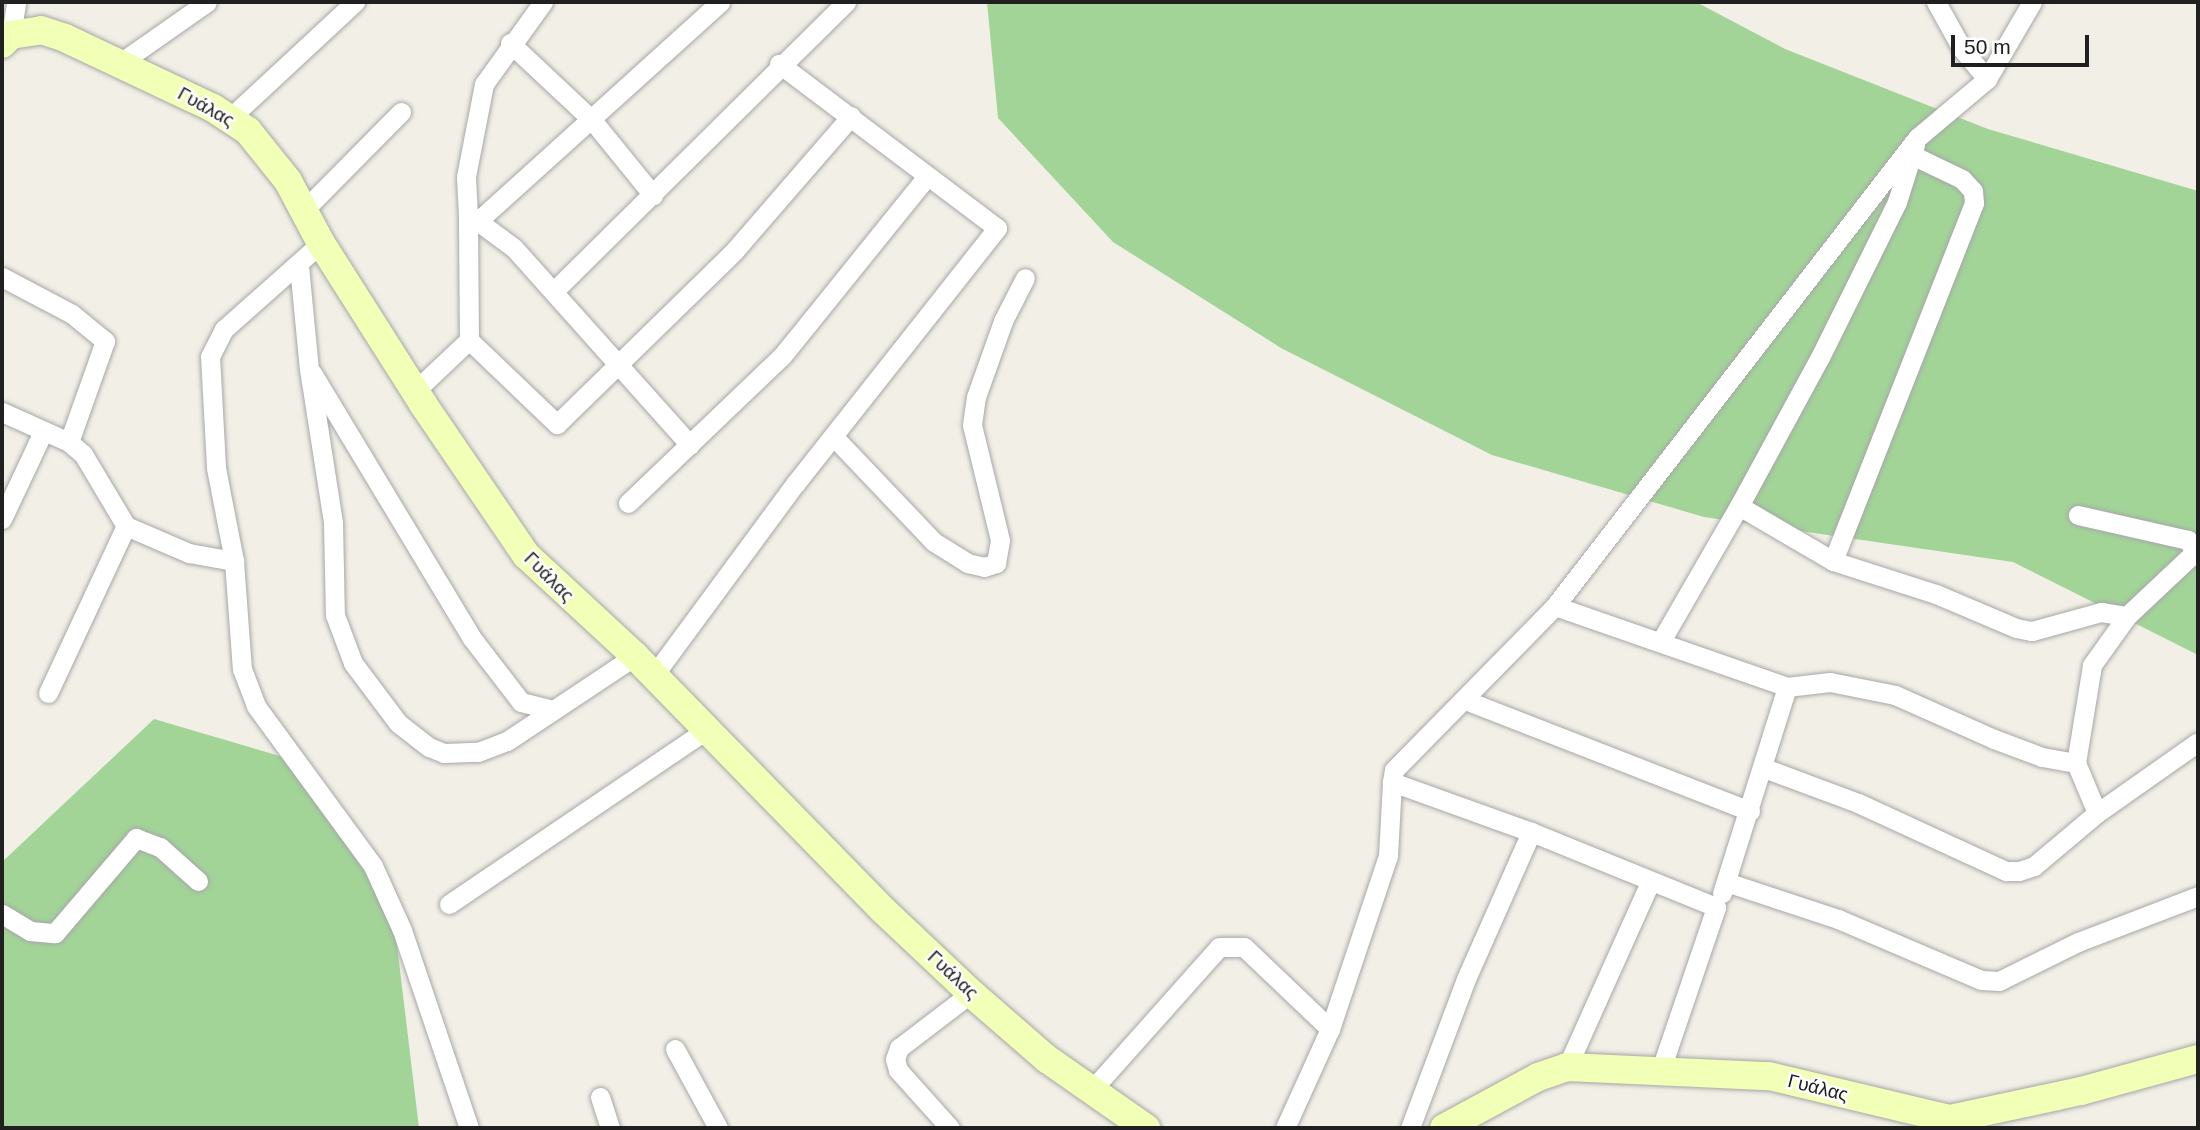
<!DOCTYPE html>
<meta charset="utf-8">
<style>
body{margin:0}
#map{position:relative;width:2200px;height:1130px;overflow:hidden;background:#f2efe6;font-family:Arial,sans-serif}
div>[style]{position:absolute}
.forest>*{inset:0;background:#a2d498}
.roads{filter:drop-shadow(0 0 2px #a7a7a7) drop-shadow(0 0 2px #a7a7a7)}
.street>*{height:19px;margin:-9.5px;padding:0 9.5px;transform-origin:9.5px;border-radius:9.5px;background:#fff}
.secondary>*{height:28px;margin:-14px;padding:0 14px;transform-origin:14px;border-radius:14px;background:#f2ffb7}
span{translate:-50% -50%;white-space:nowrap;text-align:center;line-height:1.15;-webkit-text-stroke:5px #fff;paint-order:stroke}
.street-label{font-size:19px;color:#202020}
.frame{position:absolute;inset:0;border:4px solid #202020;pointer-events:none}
.scale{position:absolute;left:1951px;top:35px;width:138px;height:32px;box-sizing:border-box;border:4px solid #202020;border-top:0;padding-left:9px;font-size:21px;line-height:24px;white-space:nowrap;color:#202020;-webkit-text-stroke:5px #fff;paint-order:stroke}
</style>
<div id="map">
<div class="forest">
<i style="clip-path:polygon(987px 2px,1696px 2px,1785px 49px,1988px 129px,2198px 191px,2198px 655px,2013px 562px,1704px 517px,1492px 455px,1281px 348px,1113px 242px,998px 118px)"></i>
<i style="clip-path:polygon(154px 719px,293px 760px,393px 912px,419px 1128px,2px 1128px,2px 862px)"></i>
</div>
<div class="roads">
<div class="street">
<i style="left:543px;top:2px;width:101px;rotate:125.7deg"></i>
<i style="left:484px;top:84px;width:95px;rotate:101deg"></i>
<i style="left:466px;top:177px;width:37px;rotate:87deg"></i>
<i style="left:468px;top:214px;width:57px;rotate:36.5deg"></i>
<i style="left:514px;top:248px;width:264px;rotate:48.2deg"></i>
<i style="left:1936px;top:2px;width:54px;rotate:61deg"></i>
<i style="left:1962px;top:49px;width:39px;rotate:50deg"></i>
<i style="left:11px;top:35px;width:33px;rotate:-81deg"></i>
<i style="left:510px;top:43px;width:112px;rotate:43.2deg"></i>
<i style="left:592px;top:120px;width:97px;rotate:50.9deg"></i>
<i style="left:120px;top:63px;width:106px;rotate:-35deg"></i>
<i style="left:230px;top:118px;width:171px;rotate:-42.9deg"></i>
<i style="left:1915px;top:145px;width:60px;rotate:107.5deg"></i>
<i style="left:1897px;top:202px;width:173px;rotate:116.4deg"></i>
<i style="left:1820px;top:357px;width:170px;rotate:118.5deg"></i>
<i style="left:1739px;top:506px;width:109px;rotate:30.3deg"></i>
<i style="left:1833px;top:561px;width:108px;rotate:17.8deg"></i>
<i style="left:1936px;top:594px;width:87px;rotate:23deg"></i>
<i style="left:2016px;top:628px;width:16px;rotate:11deg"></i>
<i style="left:2032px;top:631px;width:72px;rotate:-15.4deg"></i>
<i style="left:2101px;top:612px;width:26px;rotate:9deg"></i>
<i style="left:304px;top:210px;width:138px;rotate:-45.3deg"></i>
<i style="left:479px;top:220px;width:325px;rotate:-42.1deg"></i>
<i style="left:321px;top:243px;width:130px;rotate:138.4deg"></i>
<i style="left:224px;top:329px;width:30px;rotate:117deg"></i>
<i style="left:210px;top:356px;width:112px;rotate:86.9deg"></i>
<i style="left:216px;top:468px;width:95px;rotate:79deg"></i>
<i style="left:234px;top:561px;width:108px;rotate:85.8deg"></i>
<i style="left:242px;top:669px;width:40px;rotate:69deg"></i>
<i style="left:256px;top:706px;width:198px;rotate:53.8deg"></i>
<i style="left:373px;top:866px;width:70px;rotate:65.6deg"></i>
<i style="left:402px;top:930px;width:209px;rotate:71.3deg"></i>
<i style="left:299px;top:266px;width:103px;rotate:84.5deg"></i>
<i style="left:309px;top:369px;width:156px;rotate:81.1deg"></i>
<i style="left:333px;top:523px;width:92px;rotate:88.8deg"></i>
<i style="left:335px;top:615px;width:51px;rotate:69.4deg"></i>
<i style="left:353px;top:663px;width:75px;rotate:53.1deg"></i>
<i style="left:398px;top:723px;width:39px;rotate:38deg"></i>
<i style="left:429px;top:747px;width:16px;rotate:22deg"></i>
<i style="left:444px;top:753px;width:34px;rotate:-2deg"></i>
<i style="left:478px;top:752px;width:31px;rotate:-21deg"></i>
<i style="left:507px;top:741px;width:154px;rotate:-33.6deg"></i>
<i style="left:2px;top:277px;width:79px;rotate:27.9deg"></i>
<i style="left:72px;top:314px;width:43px;rotate:39.3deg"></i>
<i style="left:105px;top:341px;width:107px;rotate:109.6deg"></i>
<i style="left:554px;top:291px;width:411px;rotate:-44.7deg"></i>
<i style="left:469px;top:340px;width:122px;rotate:43.7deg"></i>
<i style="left:557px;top:424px;width:249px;rotate:-44.3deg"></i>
<i style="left:735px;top:250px;width:177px;rotate:-49.1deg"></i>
<i style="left:312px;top:373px;width:308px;rotate:58.9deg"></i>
<i style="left:471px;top:637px;width:82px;rotate:52.4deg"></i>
<i style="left:521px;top:702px;width:32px;rotate:14deg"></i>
<i style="left:415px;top:391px;width:74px;rotate:-43.4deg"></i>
<i style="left:469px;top:340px;width:126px;rotate:-90.5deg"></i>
<i style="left:2px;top:412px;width:73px;rotate:24.1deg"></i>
<i style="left:69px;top:442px;width:18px;rotate:41deg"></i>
<i style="left:83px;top:454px;width:84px;rotate:59.2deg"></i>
<i style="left:126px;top:526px;width:69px;rotate:23.2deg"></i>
<i style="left:189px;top:553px;width:46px;rotate:10.1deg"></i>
<i style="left:833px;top:436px;width:146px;rotate:46.4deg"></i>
<i style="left:934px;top:542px;width:39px;rotate:32deg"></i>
<i style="left:967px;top:563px;width:17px;rotate:13deg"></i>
<i style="left:984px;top:567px;width:13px;rotate:-18deg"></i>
<i style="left:996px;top:563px;width:23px;rotate:-80deg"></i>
<i style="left:1000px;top:540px;width:118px;rotate:-103.7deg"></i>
<i style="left:972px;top:425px;width:28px;rotate:-82deg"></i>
<i style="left:976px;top:397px;width:81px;rotate:-70.4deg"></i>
<i style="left:1003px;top:321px;width:48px;rotate:-62.9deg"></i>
<i style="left:628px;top:503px;width:213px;rotate:-43.7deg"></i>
<i style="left:782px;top:356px;width:231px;rotate:-51.1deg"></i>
<i style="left:2px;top:519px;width:96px;rotate:-64.8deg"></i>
<i style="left:1833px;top:561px;width:385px;rotate:-68.5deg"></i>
<i style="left:1974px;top:203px;width:12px;rotate:-95deg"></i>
<i style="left:1973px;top:191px;width:16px;rotate:-133deg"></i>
<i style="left:1962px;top:179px;width:53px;rotate:-154.4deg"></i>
<i style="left:1555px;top:606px;width:246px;rotate:19.2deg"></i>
<i style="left:1787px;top:687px;width:216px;rotate:107.5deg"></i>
<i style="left:1661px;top:641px;width:156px;rotate:-60deg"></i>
<i style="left:654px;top:675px;width:237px;rotate:-53.6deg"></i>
<i style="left:795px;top:484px;width:326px;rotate:-51.7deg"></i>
<i style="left:997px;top:228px;width:273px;rotate:-143deg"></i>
<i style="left:1787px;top:687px;width:43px;rotate:-6.6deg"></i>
<i style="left:1830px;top:682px;width:66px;rotate:11.3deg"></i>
<i style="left:1895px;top:695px;width:108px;rotate:24deg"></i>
<i style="left:1994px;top:739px;width:51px;rotate:20.6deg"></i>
<i style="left:2042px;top:757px;width:35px;rotate:10deg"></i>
<i style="left:2076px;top:763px;width:54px;rotate:67.2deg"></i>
<i style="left:48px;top:693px;width:184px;rotate:-65deg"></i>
<i style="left:1465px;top:700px;width:306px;rotate:21.3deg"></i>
<i style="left:2076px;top:763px;width:99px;rotate:-80.7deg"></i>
<i style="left:2092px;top:665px;width:60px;rotate:-54.5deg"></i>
<i style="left:2127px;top:616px;width:93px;rotate:-43.3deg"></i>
<i style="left:2195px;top:552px;width:14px;rotate:-120deg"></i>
<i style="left:2188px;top:540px;width:113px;rotate:-167.2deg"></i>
<i style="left:1764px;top:768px;width:100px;rotate:20.4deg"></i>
<i style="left:1858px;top:803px;width:163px;rotate:24.7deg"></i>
<i style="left:2006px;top:871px;width:13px"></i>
<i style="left:2019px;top:871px;width:16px;rotate:-18deg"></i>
<i style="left:2034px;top:866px;width:82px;rotate:-40.1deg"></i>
<i style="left:2097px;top:813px;width:123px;rotate:-35.1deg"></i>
<i style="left:1726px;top:882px;width:118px;rotate:18.3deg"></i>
<i style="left:1838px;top:919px;width:155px;rotate:23.1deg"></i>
<i style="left:1981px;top:980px;width:18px;rotate:3deg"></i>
<i style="left:1999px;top:981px;width:88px;rotate:-26.3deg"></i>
<i style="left:2078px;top:942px;width:129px;rotate:-21deg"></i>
<i style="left:449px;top:904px;width:312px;rotate:-34.1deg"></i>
<i style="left:2px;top:914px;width:33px;rotate:31deg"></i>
<i style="left:30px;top:931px;width:25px;rotate:5deg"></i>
<i style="left:55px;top:933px;width:125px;rotate:-49.5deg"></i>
<i style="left:136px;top:838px;width:26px;rotate:21deg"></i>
<i style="left:160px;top:847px;width:51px;rotate:41.8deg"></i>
<i style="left:675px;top:1049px;width:90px;rotate:61.4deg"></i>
<i style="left:1567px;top:1067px;width:203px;rotate:-65.8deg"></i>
<i style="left:1661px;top:1069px;width:171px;rotate:-71.2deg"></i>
<i style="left:1716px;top:907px;width:200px;rotate:-157.9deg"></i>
<i style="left:1531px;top:832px;width:148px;rotate:-160.2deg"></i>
<i style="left:1392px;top:782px;width:12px;rotate:-81deg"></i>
<i style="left:1394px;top:770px;width:230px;rotate:-45.5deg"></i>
<i style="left:1555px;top:606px;width:592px;rotate:-52.28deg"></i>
<i style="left:1917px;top:138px;width:92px;rotate:-40.1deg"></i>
<i style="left:1987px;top:79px;width:89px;rotate:-59.7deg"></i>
<i style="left:1090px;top:1092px;width:194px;rotate:-48.3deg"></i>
<i style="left:1219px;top:947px;width:25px"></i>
<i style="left:1244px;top:947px;width:119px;rotate:43.6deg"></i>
<i style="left:600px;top:1097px;width:33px;rotate:72deg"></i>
<i style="left:950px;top:1128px;width:78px;rotate:-131.9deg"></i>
<i style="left:898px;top:1070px;width:11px;rotate:-105deg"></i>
<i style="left:895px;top:1059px;width:12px;rotate:-70deg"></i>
<i style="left:899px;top:1048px;width:91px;rotate:-37.4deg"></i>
<i style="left:1285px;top:1128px;width:109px;rotate:-65.6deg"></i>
<i style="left:1330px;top:1029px;width:182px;rotate:-71.5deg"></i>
<i style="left:1388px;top:856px;width:74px;rotate:-86.9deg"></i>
<i style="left:1410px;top:1128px;width:159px;rotate:-69.4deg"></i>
<i style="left:1466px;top:979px;width:161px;rotate:-66.1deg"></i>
</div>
<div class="secondary">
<i style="left:2px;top:44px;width:13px;rotate:-45deg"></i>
<i style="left:11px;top:35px;width:30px;rotate:-9deg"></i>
<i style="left:41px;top:30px;width:25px;rotate:18deg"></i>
<i style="left:65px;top:38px;width:164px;rotate:25.3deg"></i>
<i style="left:213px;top:108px;width:42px;rotate:33.3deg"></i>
<i style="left:248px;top:131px;width:64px;rotate:51.3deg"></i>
<i style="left:288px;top:181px;width:70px;rotate:62deg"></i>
<i style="left:321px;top:243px;width:191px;rotate:57.6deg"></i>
<i style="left:423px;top:404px;width:183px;rotate:55.7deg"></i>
<i style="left:526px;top:555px;width:149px;rotate:42.8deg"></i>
<i style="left:635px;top:656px;width:356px;rotate:45.7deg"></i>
<i style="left:884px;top:911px;width:120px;rotate:43.3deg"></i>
<i style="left:971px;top:993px;width:101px;rotate:41deg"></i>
<i style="left:1047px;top:1059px;width:121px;rotate:34.9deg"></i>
<i style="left:1444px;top:1128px;width:107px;rotate:-28.5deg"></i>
<i style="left:1538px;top:1077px;width:31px;rotate:-19deg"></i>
<i style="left:1567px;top:1067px;width:202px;rotate:2.6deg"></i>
<i style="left:1769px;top:1076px;width:186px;rotate:13.4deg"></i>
<i style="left:1950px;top:1119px;width:134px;rotate:-12.1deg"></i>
<i style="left:2081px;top:1091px;width:121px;rotate:-15.3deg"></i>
</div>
</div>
<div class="street-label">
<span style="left:206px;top:107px;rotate:29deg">Γυάλας</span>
<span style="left:549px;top:577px;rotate:45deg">Γυάλας</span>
<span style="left:953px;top:975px;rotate:43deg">Γυάλας</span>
<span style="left:1818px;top:1088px;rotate:14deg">Γυάλας</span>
</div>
<div class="frame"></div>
<div class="scale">50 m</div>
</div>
